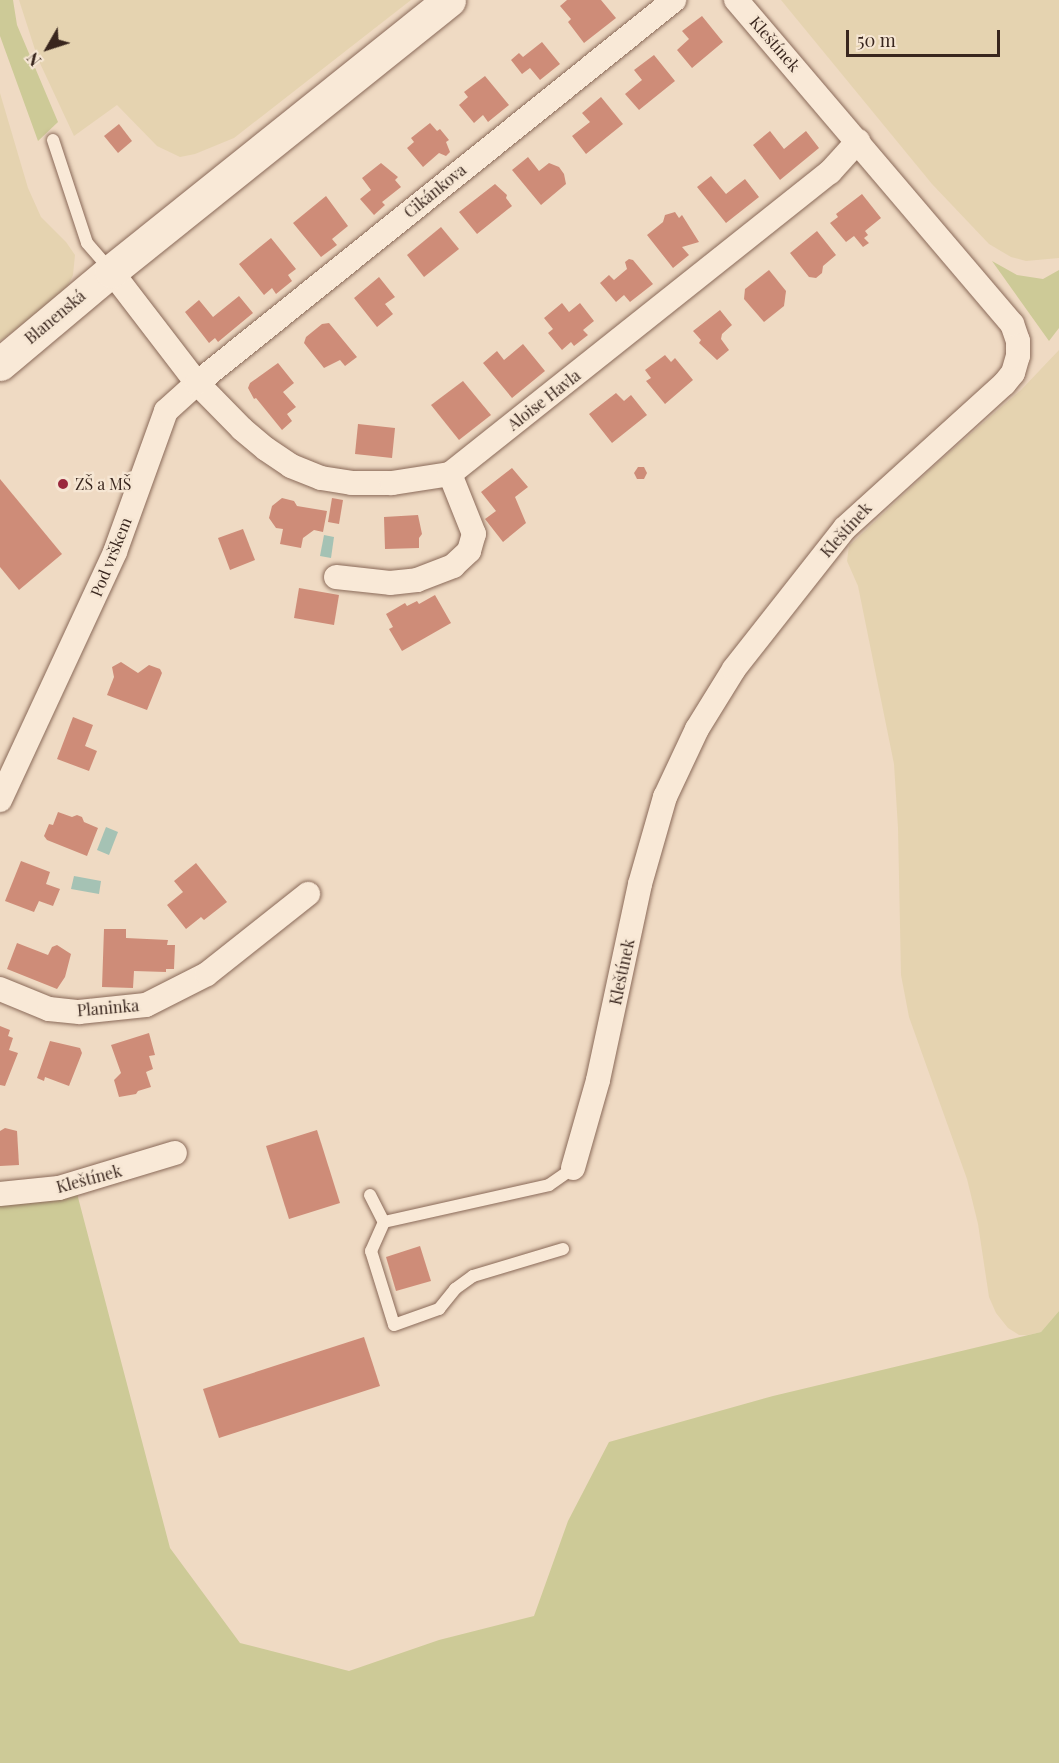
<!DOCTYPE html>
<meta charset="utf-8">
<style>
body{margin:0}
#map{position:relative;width:1059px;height:1763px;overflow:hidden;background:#efdac3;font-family:"Playfair Display",serif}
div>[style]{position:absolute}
.farmland>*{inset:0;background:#e5d3b0}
.green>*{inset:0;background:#cdca97}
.water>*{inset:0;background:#a5c2b4}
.building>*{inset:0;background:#ce8c78}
.roads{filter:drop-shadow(0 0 2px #8a6a59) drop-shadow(0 0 2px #8a6a59)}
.lane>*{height:12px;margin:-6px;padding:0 6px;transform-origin:6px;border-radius:6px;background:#f9e9d7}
.street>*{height:24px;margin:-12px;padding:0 12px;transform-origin:12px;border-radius:12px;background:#f9e9d7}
.secondary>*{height:33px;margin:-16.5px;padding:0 16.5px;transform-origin:16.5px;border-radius:16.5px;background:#f9e9d7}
.dots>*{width:16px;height:16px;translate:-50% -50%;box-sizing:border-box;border:3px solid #f6e6d3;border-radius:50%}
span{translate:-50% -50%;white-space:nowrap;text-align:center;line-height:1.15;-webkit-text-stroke:4.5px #f6e6d3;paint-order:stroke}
.street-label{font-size:16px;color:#39261e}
.poi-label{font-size:16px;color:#39261e}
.left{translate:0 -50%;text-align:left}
.north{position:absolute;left:18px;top:18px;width:60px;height:60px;-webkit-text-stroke:4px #f6e6d3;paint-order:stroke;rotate:231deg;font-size:16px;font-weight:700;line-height:24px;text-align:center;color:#39261e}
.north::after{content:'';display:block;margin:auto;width:21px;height:27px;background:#39261e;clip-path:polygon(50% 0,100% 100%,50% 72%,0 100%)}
.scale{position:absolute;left:846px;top:30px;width:154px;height:27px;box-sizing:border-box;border:3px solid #39261e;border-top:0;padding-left:8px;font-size:18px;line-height:21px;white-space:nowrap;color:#39261e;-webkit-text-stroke:4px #f6e6d3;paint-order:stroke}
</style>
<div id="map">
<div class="farmland">
<i style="clip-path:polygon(19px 0,411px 0,234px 138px,195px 154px,180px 157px,157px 146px,117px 105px,74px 136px,38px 59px)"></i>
<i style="clip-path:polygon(781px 0,1059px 0,1059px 258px,1026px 261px,1011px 257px,989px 244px,932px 184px)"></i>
<i style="clip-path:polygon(0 93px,28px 188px,41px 217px,66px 242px,75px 255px,73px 275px,67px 287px,55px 300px,0 341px)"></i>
<i style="clip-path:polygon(1059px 350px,1059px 1311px,1041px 1332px,1028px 1335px,1019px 1335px,1008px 1328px,996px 1313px,989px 1297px,978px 1224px,967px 1179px,909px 1017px,901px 975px,898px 828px,894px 764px,858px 586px,847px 561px,849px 546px,935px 465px,1021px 390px)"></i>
</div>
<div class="green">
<i style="clip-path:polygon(0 0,13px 0,17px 25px,58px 122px,38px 141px,0 36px)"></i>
<i style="clip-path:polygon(992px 261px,1017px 275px,1043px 279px,1059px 270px,1059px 328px,1049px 341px)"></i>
<i style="clip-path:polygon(74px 1182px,170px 1548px,240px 1643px,349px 1671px,439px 1640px,534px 1616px,568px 1521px,609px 1442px,773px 1396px,1041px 1332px,1059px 1311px,1059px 1763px,0 1763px,0 1189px)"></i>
</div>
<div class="water">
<i style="clip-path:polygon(324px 535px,334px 537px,331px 558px,320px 556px)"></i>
<i style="clip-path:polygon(106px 827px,118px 832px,109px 855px,97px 850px)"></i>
<i style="clip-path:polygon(74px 876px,101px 881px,99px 894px,71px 889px)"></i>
</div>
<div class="building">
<i style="clip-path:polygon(567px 0,601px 0,616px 18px,584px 43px,568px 22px,571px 19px,560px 6px)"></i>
<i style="clip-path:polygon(702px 16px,723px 42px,692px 68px,677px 50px,689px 39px,682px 31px)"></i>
<i style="clip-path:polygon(542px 42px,560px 64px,540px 80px,530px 68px,522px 74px,511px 60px,519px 53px,523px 57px)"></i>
<i style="clip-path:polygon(654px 55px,675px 81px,639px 110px,625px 94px,642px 80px,634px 70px)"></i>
<i style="clip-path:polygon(485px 76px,509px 105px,488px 122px,483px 115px,474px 123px,459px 105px,468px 97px,464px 92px)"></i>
<i style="clip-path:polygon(601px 97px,623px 124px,586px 154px,572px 136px,590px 122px,582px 113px)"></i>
<i style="clip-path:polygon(430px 123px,437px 131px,440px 129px,449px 140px,446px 142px,450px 152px,446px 156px,439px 153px,423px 167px,407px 148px,414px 142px,411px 138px)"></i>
<i style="clip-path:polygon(119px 124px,132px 141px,118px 153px,104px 136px)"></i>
<i style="clip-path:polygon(770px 131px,784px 149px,806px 131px,819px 148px,780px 180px,753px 145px)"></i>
<i style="clip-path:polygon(528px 157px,539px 171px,549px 163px,559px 167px,564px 174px,566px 184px,541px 205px,512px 170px)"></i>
<i style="clip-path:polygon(381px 163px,398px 177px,395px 180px,401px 187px,382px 202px,385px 205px,374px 215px,360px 199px,371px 190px,362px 178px)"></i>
<i style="clip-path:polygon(711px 176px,726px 194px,745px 179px,759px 197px,726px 223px,697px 187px)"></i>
<i style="clip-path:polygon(495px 184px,507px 195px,506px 198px,512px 206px,477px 234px,459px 212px)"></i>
<i style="clip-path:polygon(862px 194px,881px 218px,865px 231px,868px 235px,864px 238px,869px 243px,863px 247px,854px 236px,846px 242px,830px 223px,838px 217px,836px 214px)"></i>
<i style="clip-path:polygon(326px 196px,348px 226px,332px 239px,337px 245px,321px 257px,293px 223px)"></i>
<i style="clip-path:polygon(675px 212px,679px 218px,682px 215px,699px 242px,682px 247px,689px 255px,673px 268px,647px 235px,663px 222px,665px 215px)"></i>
<i style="clip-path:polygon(441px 227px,459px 249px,424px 277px,407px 255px)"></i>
<i style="clip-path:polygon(817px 231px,836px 255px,823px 266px,822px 273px,816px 278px,809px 277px,790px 253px)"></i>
<i style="clip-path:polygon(271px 238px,296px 269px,288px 275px,292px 281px,276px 294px,272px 288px,264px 295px,239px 264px)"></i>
<i style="clip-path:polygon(629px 259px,633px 260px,653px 284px,630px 302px,624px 295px,616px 302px,600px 283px,609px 275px,614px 280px,627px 269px,625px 262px)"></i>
<i style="clip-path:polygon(769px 270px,786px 291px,784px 306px,764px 322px,744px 299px,745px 289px)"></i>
<i style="clip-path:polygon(379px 277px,395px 297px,385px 304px,393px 314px,377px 327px,354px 298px)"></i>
<i style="clip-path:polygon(239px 296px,253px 313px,218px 342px,215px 338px,209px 343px,185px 312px,199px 300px,213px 317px)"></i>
<i style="clip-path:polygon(562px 303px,569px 312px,580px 303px,594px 321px,583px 330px,588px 335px,574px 346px,571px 342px,562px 350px,548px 333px,553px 329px,544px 318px)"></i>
<i style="clip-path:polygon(720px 310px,732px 325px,722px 334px,721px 339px,729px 350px,717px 360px,699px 343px,701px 340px,693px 331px)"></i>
<i style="clip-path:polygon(329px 323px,357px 357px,345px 366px,340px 360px,324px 368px,304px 343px,306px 337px,322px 324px)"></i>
<i style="clip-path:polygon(523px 344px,545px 371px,512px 398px,483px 363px,497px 351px,504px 360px)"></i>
<i style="clip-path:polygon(665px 355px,671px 362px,675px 358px,693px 380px,665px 404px,646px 381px,651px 378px,645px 370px)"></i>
<i style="clip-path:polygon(278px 363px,294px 383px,283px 392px,296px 407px,287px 414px,292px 421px,282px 430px,256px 398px,254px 399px,248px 388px,250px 383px)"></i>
<i style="clip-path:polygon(463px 381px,491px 415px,459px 440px,431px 405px)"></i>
<i style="clip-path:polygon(616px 393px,624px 401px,631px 395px,647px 415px,612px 443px,589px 414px)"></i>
<i style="clip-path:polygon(358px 424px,395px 428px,392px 458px,355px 454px)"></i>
<i style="clip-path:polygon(638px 467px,644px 467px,647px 473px,644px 479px,637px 479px,634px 473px)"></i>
<i style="clip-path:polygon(512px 468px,528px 487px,515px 497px,526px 523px,503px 542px,485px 519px,496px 511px,481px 492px)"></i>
<i style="clip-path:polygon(0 479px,62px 554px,19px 590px,0 567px)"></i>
<i style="clip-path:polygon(282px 498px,294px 501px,297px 506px,327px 511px,323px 532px,314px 530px,303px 538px,301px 548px,280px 544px,283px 529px,276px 528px,269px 518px,272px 506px)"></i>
<i style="clip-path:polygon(332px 498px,343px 500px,339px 524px,328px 522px)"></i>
<i style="clip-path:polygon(418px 515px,422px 534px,419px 538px,419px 548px,385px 549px,384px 517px)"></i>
<i style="clip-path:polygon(243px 529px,255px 560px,230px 570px,218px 538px)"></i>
<i style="clip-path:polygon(299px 588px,339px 595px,334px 625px,294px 618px)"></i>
<i style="clip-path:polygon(435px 595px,451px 623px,402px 651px,389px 629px,393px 627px,386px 614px,405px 603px,407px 606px,417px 601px,419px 604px)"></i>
<i style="clip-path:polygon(121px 662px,138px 673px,149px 665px,160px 669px,162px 673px,147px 710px,107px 695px,114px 677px,112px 667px)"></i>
<i style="clip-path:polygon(73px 717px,93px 725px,85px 746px,97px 751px,89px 771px,57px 759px)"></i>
<i style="clip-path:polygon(58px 812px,72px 817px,77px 815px,82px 817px,84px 822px,98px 828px,87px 856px,47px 840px,44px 836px,49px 824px,53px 825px)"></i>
<i style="clip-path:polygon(21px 861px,50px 872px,46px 884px,60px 889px,53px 906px,39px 901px,34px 912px,5px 901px)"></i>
<i style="clip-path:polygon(196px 863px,227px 902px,204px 920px,201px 917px,186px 929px,167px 905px,183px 892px,174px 881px)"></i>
<i style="clip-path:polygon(104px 929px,126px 929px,126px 938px,168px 940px,167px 945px,175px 945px,174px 969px,166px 969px,166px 972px,134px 971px,133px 988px,102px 987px)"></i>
<i style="clip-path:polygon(17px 943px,48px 955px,52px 947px,57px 945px,71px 954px,65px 977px,57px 989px,7px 969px)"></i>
<i style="clip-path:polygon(0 1026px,10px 1030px,8px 1036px,13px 1038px,9px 1050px,18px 1053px,5px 1086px,0 1085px)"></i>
<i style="clip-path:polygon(149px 1033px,155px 1055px,149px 1056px,153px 1069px,146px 1072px,151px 1087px,138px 1091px,136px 1094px,119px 1097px,114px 1080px,121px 1073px,111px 1045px)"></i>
<i style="clip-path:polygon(50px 1041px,80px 1048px,82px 1053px,69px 1086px,45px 1077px,44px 1081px,37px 1078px)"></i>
<i style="clip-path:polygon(5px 1128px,17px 1131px,19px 1165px,0 1166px,0 1131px)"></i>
<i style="clip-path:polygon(317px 1130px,340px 1203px,289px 1219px,266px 1146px)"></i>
<i style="clip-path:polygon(420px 1246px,431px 1281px,396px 1291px,386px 1257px)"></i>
<i style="clip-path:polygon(364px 1337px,380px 1386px,219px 1438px,203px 1389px)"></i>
</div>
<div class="roads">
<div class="lane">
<i style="left:53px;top:140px;width:108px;rotate:71.7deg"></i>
<i style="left:87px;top:243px;width:37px;rotate:49deg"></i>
<i style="left:370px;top:1195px;width:30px;rotate:63deg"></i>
<i style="left:384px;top:1222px;width:169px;rotate:-12.6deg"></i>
<i style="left:549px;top:1185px;width:29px;rotate:-35deg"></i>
<i style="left:384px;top:1222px;width:32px;rotate:114deg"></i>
<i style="left:371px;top:1251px;width:77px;rotate:72.7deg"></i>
<i style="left:394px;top:1325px;width:48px;rotate:-19.6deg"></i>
<i style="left:439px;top:1309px;width:26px;rotate:-51deg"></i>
<i style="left:455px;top:1289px;width:22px;rotate:-36deg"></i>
<i style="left:473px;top:1276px;width:94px;rotate:-16.7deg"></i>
</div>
<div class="street">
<i style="left:111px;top:271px;width:141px;rotate:52.5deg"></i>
<i style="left:197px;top:383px;width:64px;rotate:45.6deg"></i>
<i style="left:242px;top:429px;width:31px;rotate:40deg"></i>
<i style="left:266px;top:449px;width:30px;rotate:34deg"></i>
<i style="left:291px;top:466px;width:32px;rotate:22deg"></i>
<i style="left:321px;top:478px;width:31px;rotate:9deg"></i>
<i style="left:352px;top:483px;width:40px"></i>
<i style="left:392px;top:483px;width:59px;rotate:-8.8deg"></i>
<i style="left:450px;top:474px;width:485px;rotate:-38.5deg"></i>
<i style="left:830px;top:172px;width:42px;rotate:-47.9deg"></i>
<i style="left:336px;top:577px;width:54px;rotate:6.3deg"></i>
<i style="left:390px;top:583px;width:27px;rotate:-6deg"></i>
<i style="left:417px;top:580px;width:39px;rotate:-21deg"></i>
<i style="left:453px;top:566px;width:22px;rotate:-43deg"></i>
<i style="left:469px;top:551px;width:18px;rotate:-74deg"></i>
<i style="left:474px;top:534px;width:65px;rotate:-111.8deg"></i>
<i style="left:0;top:800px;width:273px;rotate:-65.1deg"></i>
<i style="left:115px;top:552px;width:150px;rotate:-70.1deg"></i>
<i style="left:166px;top:411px;width:42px;rotate:-42.1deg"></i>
<i style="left:197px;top:383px;width:612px;rotate:-38.76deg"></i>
<i style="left:0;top:989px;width:53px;rotate:22.2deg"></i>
<i style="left:49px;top:1009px;width:30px;rotate:6deg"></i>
<i style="left:79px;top:1012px;width:67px;rotate:-6deg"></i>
<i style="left:146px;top:1005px;width:68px;rotate:-26.9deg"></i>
<i style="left:207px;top:974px;width:129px;rotate:-38.4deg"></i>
<i style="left:573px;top:1168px;width:91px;rotate:-74.1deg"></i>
<i style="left:598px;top:1080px;width:200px;rotate:-77.9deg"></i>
<i style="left:640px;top:884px;width:91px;rotate:-74deg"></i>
<i style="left:665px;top:797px;width:75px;rotate:-64.8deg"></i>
<i style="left:697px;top:729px;width:70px;rotate:-58.3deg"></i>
<i style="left:734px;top:669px;width:179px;rotate:-51.8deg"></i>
<i style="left:845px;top:528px;width:215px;rotate:-42.2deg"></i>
<i style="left:1004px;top:384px;width:14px;rotate:-51deg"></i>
<i style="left:1013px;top:373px;width:18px;rotate:-74deg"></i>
<i style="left:1018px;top:356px;width:15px;rotate:-90deg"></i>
<i style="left:1018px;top:341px;width:18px;rotate:-109deg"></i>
<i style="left:1012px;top:324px;width:426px;rotate:-130.4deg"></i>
<i style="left:0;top:1194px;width:59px;rotate:-5.8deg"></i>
<i style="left:59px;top:1188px;width:121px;rotate:-16.8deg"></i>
</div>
<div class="secondary">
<i style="left:0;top:364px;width:145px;rotate:-40deg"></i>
<i style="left:111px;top:271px;width:433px;rotate:-38.7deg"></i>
</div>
</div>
<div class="dots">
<i style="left:63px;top:484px;background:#9a283d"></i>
</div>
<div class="street-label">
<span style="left:775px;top:44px;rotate:49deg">Kleštínek</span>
<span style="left:435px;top:191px;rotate:-39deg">Cikánkova</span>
<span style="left:55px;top:317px;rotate:-40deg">Blanenská</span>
<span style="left:544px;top:400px;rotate:-38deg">Aloise Havla</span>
<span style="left:846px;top:530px;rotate:-48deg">Kleštínek</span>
<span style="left:111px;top:557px;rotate:-68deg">Pod vrškem</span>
<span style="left:622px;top:972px;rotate:-78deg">Kleštínek</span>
<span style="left:108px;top:1008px;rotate:-5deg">Planinka</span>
<span style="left:89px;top:1179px;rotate:-15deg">Kleštínek</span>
</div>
<div class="poi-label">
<span class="left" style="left:75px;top:484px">ZŠ a MŠ</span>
</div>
<div class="north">N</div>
<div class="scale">50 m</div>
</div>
